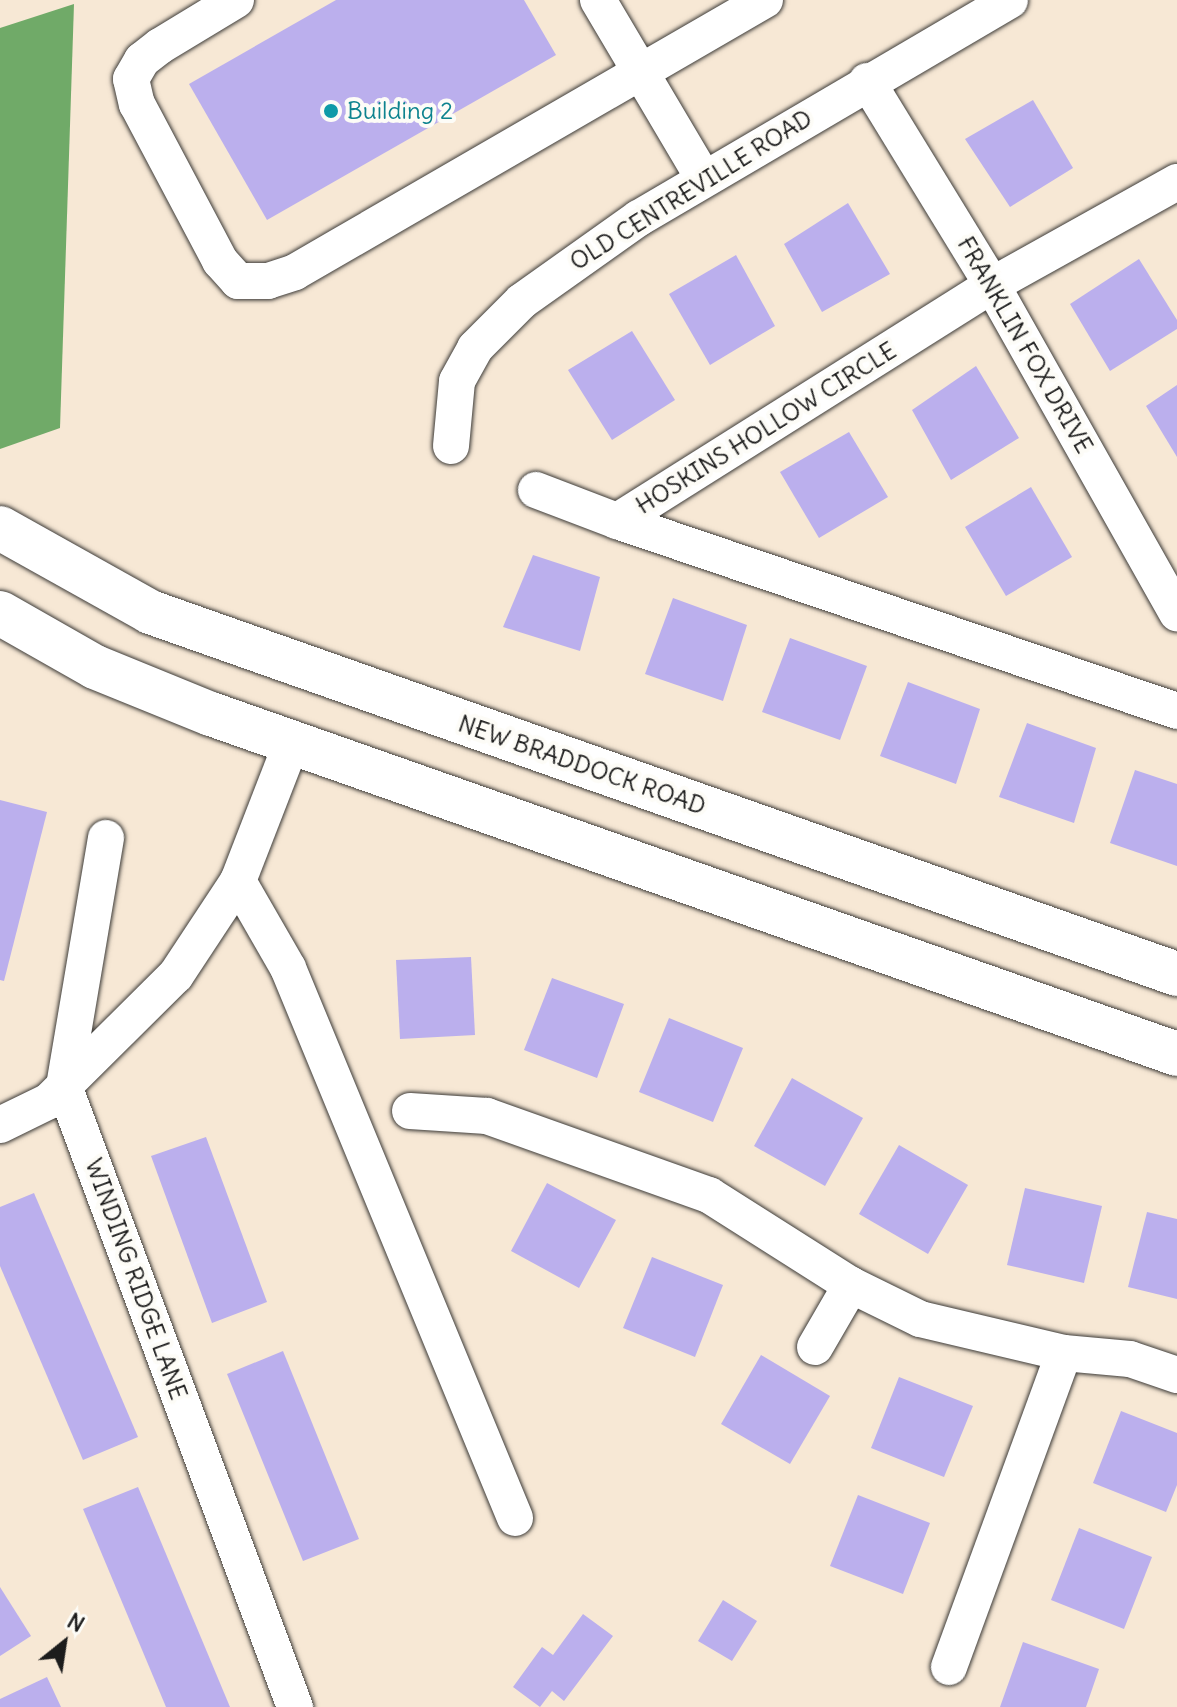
<!DOCTYPE html>
<style>
body{margin:0}
#map{position:relative;width:1177px;height:1707px;overflow:hidden;background:#f7e8d5;font-family:Delius,sans-serif}
div>[style]{position:absolute}
.forest>*{inset:0;background:#70aa68}
.building>*{inset:0;background:#bbafed}
.roads{filter:drop-shadow(0 0 2px #3d3b38) drop-shadow(0 0 2px #3d3b38)}
.minor>*{height:36px;margin:-18px;padding:0 18px;transform-origin:18px;border-radius:18px;background:#fff}
.major>*{height:44px;margin:-22px;padding:0 22px;transform-origin:22px;border-radius:22px;background:#fff}
.dots>*{width:22px;height:22px;translate:-50% -50%;box-sizing:border-box;border:4px solid #fdfcf7;border-radius:50%}
span{translate:-50% -50%;white-space:nowrap;text-align:center;line-height:1.15;-webkit-text-stroke:8px #fdfcf7;paint-order:stroke}
.culture-label{font-size:24px;color:#0d838f}
.left{translate:0 -50%;text-align:left}
.street-label{font-size:24px;color:#1c1c1c}
.north{position:absolute;left:24px;top:1603px;width:80px;height:80px;-webkit-text-stroke:6px #fdfcf7;paint-order:stroke;rotate:30deg;font-size:22px;font-weight:700;line-height:32px;text-align:center;color:#1c1c1c}
.north::after{content:'';display:block;margin:auto;width:28px;height:36px;background:#1c1c1c;clip-path:polygon(50% 0,100% 100%,50% 72%,0 100%)}
</style>
<div id="map">
<div class="forest">
<i style="clip-path:polygon(74px 4px,60px 428px,0 449px,0 28px)"></i>
</div>
<div class="building">
<i style="clip-path:polygon(336px 0,524px 0,556px 55px,267px 220px,189px 84px)"></i>
<i style="clip-path:polygon(1033px 100px,1073px 168px,1010px 207px,965px 139px)"></i>
<i style="clip-path:polygon(848px 203px,890px 274px,822px 312px,784px 244px)"></i>
<i style="clip-path:polygon(736px 255px,775px 326px,710px 365px,669px 294px)"></i>
<i style="clip-path:polygon(1139px 259px,1177px 320px,1177px 329px,1110px 371px,1070px 304px)"></i>
<i style="clip-path:polygon(632px 331px,675px 400px,612px 440px,568px 370px)"></i>
<i style="clip-path:polygon(976px 366px,1019px 438px,951px 480px,912px 410px)"></i>
<i style="clip-path:polygon(1177px 385px,1177px 457px,1146px 406px)"></i>
<i style="clip-path:polygon(849px 432px,888px 497px,819px 538px,780px 472px)"></i>
<i style="clip-path:polygon(1031px 487px,1072px 557px,1006px 596px,965px 527px)"></i>
<i style="clip-path:polygon(533px 555px,600px 577px,580px 651px,503px 627px)"></i>
<i style="clip-path:polygon(673px 598px,747px 625px,723px 701px,645px 674px)"></i>
<i style="clip-path:polygon(790px 638px,867px 666px,840px 740px,762px 712px)"></i>
<i style="clip-path:polygon(908px 682px,980px 709px,956px 784px,880px 756px)"></i>
<i style="clip-path:polygon(1027px 723px,1096px 748px,1074px 823px,999px 797px)"></i>
<i style="clip-path:polygon(1135px 770px,1177px 784px,1177px 866px,1110px 843px)"></i>
<i style="clip-path:polygon(0 800px,47px 812px,4px 981px,0 980px)"></i>
<i style="clip-path:polygon(471px 957px,475px 1035px,400px 1039px,396px 960px)"></i>
<i style="clip-path:polygon(552px 978px,624px 1004px,597px 1078px,524px 1050px)"></i>
<i style="clip-path:polygon(669px 1018px,743px 1048px,713px 1122px,639px 1092px)"></i>
<i style="clip-path:polygon(792px 1078px,863px 1118px,825px 1186px,754px 1146px)"></i>
<i style="clip-path:polygon(206px 1137px,267px 1302px,212px 1323px,151px 1156px)"></i>
<i style="clip-path:polygon(899px 1145px,968px 1185px,928px 1254px,859px 1214px)"></i>
<i style="clip-path:polygon(547px 1183px,616px 1220px,579px 1288px,511px 1251px)"></i>
<i style="clip-path:polygon(1025px 1188px,1102px 1206px,1084px 1283px,1007px 1265px)"></i>
<i style="clip-path:polygon(34px 1193px,138px 1437px,83px 1460px,0 1266px,0 1207px)"></i>
<i style="clip-path:polygon(1147px 1212px,1177px 1219px,1177px 1299px,1128px 1287px)"></i>
<i style="clip-path:polygon(652px 1257px,723px 1285px,695px 1357px,623px 1328px)"></i>
<i style="clip-path:polygon(283px 1351px,359px 1539px,303px 1561px,227px 1374px)"></i>
<i style="clip-path:polygon(761px 1355px,830px 1396px,790px 1464px,721px 1424px)"></i>
<i style="clip-path:polygon(899px 1377px,973px 1406px,944px 1477px,871px 1448px)"></i>
<i style="clip-path:polygon(1121px 1411px,1177px 1433px,1177px 1485px,1166px 1512px,1093px 1483px)"></i>
<i style="clip-path:polygon(138px 1487px,230px 1707px,166px 1707px,83px 1509px)"></i>
<i style="clip-path:polygon(858px 1495px,930px 1523px,903px 1594px,830px 1566px)"></i>
<i style="clip-path:polygon(1079px 1528px,1152px 1557px,1124px 1629px,1051px 1600px)"></i>
<i style="clip-path:polygon(0 1587px,31px 1636px,0 1656px)"></i>
<i style="clip-path:polygon(723px 1600px,757px 1621px,732px 1661px,698px 1641px)"></i>
<i style="clip-path:polygon(583px 1614px,613px 1636px,564px 1701px,552px 1691px,540px 1707px,513px 1687px,542px 1647px,553px 1655px)"></i>
<i style="clip-path:polygon(1023px 1642px,1099px 1669px,1086px 1707px,1000px 1707px)"></i>
<i style="clip-path:polygon(47px 1677px,61px 1707px,0 1707px,0 1699px)"></i>
</div>
<div class="roads">
<div class="minor">
<i style="left:236px;top:0;width:89px;rotate:148.8deg"></i>
<i style="left:160px;top:46px;width:23px;rotate:142deg"></i>
<i style="left:142px;top:60px;width:22px;rotate:120deg"></i>
<i style="left:131px;top:79px;width:26px;rotate:77deg"></i>
<i style="left:137px;top:104px;width:178px;rotate:62.1deg"></i>
<i style="left:220px;top:261px;width:27px;rotate:48deg"></i>
<i style="left:238px;top:281px;width:30px"></i>
<i style="left:268px;top:281px;width:28px;rotate:-18deg"></i>
<i style="left:295px;top:272px;width:543px;rotate:-30.06deg"></i>
<i style="left:598px;top:0;width:208px;rotate:59.4deg"></i>
<i style="left:867px;top:81px;width:239px;rotate:58.5deg"></i>
<i style="left:992px;top:285px;width:377px;rotate:60.6deg"></i>
<i style="left:1177px;top:182px;width:212px;rotate:150.9deg"></i>
<i style="left:992px;top:285px;width:443px;rotate:147.8deg"></i>
<i style="left:617px;top:521px;width:591px;rotate:18.74deg"></i>
<i style="left:451px;top:446px;width:65px;rotate:-84.7deg"></i>
<i style="left:457px;top:381px;width:38px;rotate:-61deg"></i>
<i style="left:475px;top:348px;width:66px;rotate:-45deg"></i>
<i style="left:522px;top:301px;width:143px;rotate:-35.4deg"></i>
<i style="left:639px;top:218px;width:430px;rotate:-30.4deg"></i>
<i style="left:536px;top:490px;width:87px;rotate:20.9deg"></i>
<i style="left:106px;top:838px;width:252px;rotate:99.6deg"></i>
<i style="left:64px;top:1086px;width:663px;rotate:69.6deg"></i>
<i style="left:238px;top:881px;width:100px;rotate:60.1deg"></i>
<i style="left:288px;top:968px;width:595px;rotate:67.57deg"></i>
<i style="left:410px;top:1111px;width:77px;rotate:3.7deg"></i>
<i style="left:487px;top:1116px;width:236px;rotate:19.6deg"></i>
<i style="left:709px;top:1195px;width:168px;rotate:32.4deg"></i>
<i style="left:851px;top:1285px;width:77px;rotate:26.2deg"></i>
<i style="left:920px;top:1319px;width:148px;rotate:13.3deg"></i>
<i style="left:1064px;top:1353px;width:66px;rotate:5.2deg"></i>
<i style="left:1130px;top:1359px;width:50px;rotate:18.8deg"></i>
<i style="left:0;top:1125px;width:55px;rotate:-26.1deg"></i>
<i style="left:49px;top:1101px;width:179px;rotate:-44.8deg"></i>
<i style="left:176px;top:975px;width:113px;rotate:-56.6deg"></i>
<i style="left:238px;top:881px;width:149px;rotate:-68.8deg"></i>
<i style="left:815px;top:1347px;width:72px;rotate:-59.9deg"></i>
<i style="left:949px;top:1667px;width:334px;rotate:-69.9deg"></i>
</div>
<div class="major">
<i style="left:0;top:528px;width:172px;rotate:29.2deg"></i>
<i style="left:150px;top:612px;width:1089px;rotate:19.42deg"></i>
<i style="left:0;top:613px;width:109px;rotate:29.6deg"></i>
<i style="left:95px;top:667px;width:125px;rotate:22.1deg"></i>
<i style="left:211px;top:714px;width:1024px;rotate:19.39deg"></i>
</div>
</div>
<div class="dots">
<i style="left:331px;top:111px;background:#0f9aa8"></i>
</div>
<div class="culture-label">
<span class="left" style="left:347px;top:111px">Building 2</span>
</div>
<div class="street-label">
<span style="left:691px;top:190px;rotate:-32deg">OLD CENTREVILLE ROAD</span>
<span style="left:1025px;top:345px;rotate:60deg">FRANKLIN FOX DRIVE</span>
<span style="left:766px;top:428px;rotate:-32deg">HOSKINS HOLLOW CIRCLE</span>
<span style="left:582px;top:765px;rotate:19deg">NEW BRADDOCK ROAD</span>
<span style="left:136px;top:1279px;rotate:70deg">WINDING RIDGE LANE</span>
</div>
<div class="north">N</div>
</div>
